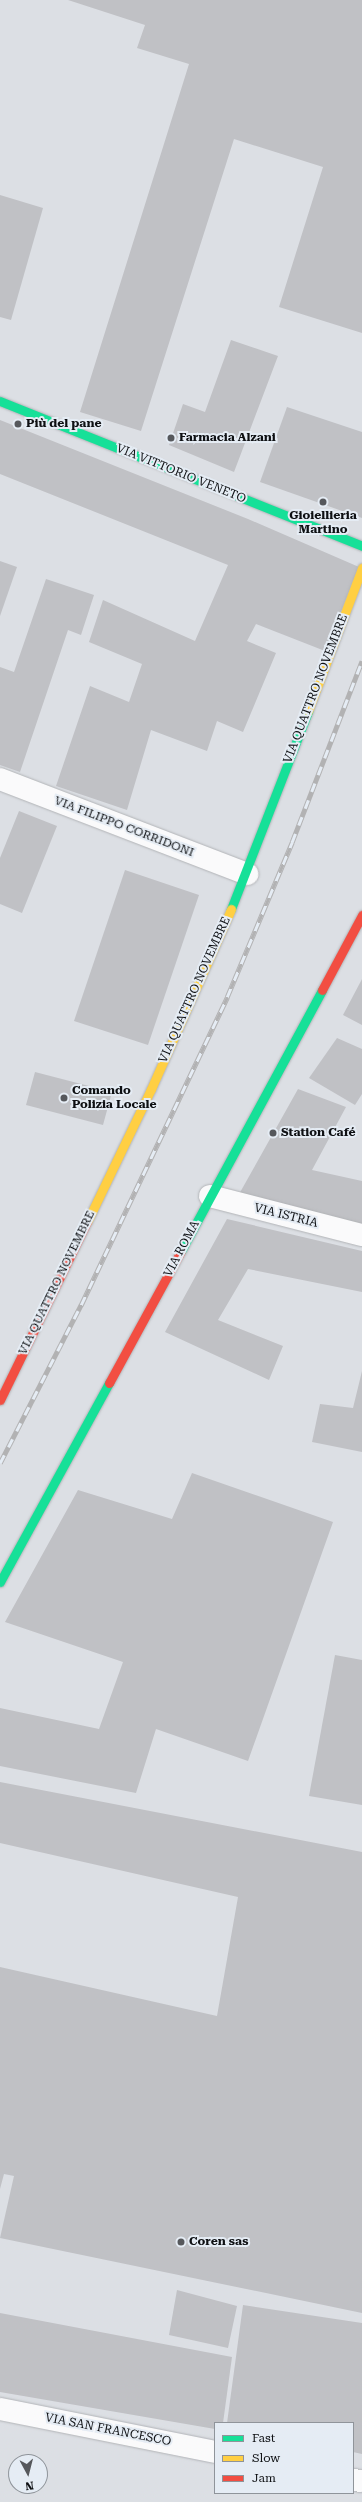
<!DOCTYPE html>
<meta charset="utf-8">
<style>
body{margin:0}
#map{position:relative;width:362px;height:2502px;overflow:hidden;background:#dcdfe4;font-family:"Roboto Serif",serif}
div>[style]{position:absolute}
.building>*{inset:0;background:#c0c1c5}
.roads{filter:drop-shadow(0 0 1px #b2b4b7) drop-shadow(0 0 1px #b2b4b7)}
.street>*{height:22px;margin:-11px;padding:0 11px;transform-origin:11px;border-radius:11px;background:#fafafb}
.fast>*{height:9px;margin:-4.5px;padding:0 4.5px;transform-origin:4.5px;border-radius:4.5px;background:#16e098}
.slow>*{height:9px;margin:-4.5px;padding:0 4.5px;transform-origin:4.5px;border-radius:4.5px;background:#ffcf43}
.jam>*{height:9px;margin:-4.5px;padding:0 4.5px;transform-origin:4.5px;border-radius:4.5px;background:#f24e42}
.rail>*{height:4.5px;margin-top:-2.25px;transform-origin:0;background:repeating-linear-gradient(90deg,#e5ecf4 0 9px,#b2b2b3 0 18px);box-sizing:border-box;border-block:1px solid #b2b2b3}
.dots>*{width:11px;height:11px;translate:-50% -50%;box-sizing:border-box;border:2px solid #e5ecf4;border-radius:50%}
span{translate:-50% -50%;white-space:nowrap;text-align:center;line-height:1.15;-webkit-text-stroke:4px #e5ecf4;paint-order:stroke}
.poi-label{font-size:12px;color:#0e1013;font-weight:700}
.left{translate:0 -50%;text-align:left}
.street-label{font-size:12px;color:#0e1013}
.legend{position:absolute;left:214px;top:2422px;width:140px;height:72px;box-sizing:border-box;background:#e5ecf4;border:1px solid #8f949a;margin:0;padding:5px 7px;list-style:none;font-size:12px;color:#0e1013}
.legend li{display:flex;align-items:center;gap:8px;height:20px}
.legend b{width:20px;border:1px solid #8f949a}
.north{position:absolute;left:8px;top:2454px;width:40px;height:40px;box-sizing:border-box;background:#e5ecf4;border:1px solid #8f949a;border-radius:50%;rotate:173deg;font-size:11px;font-weight:700;line-height:16px;text-align:center;color:#0e1013}
.north::after{content:'';display:block;margin:auto;width:14px;height:18px;background:#56585c;clip-path:polygon(50% 0,100% 100%,50% 72%,0 100%)}
</style>
<div id="map">
<div class="building">
<i style="clip-path:polygon(68px 0,362px 0,362px 333px,279px 307px,323px 167px,234px 139px,141px 431px,80px 412px,189px 64px,137px 48px,145px 25px)"></i>
<i style="clip-path:polygon(0 195px,43px 208px,11px 320px,0 317px)"></i>
<i style="clip-path:polygon(231px 340px,278px 356px,234px 472px,169px 445px,183px 404px,205px 412px)"></i>
<i style="clip-path:polygon(287px 407px,362px 432px,362px 518px,260px 482px)"></i>
<i style="clip-path:polygon(0 420px,248px 519px,359px 567px,325px 651px,256px 624px,247px 641px,276px 653px,243px 732px,217px 721px,207px 751px,151px 730px,127px 810px,56px 786px,90px 686px,129px 702px,142px 664px,89px 642px,103px 600px,195px 641px,228px 565px,0 474px)"></i>
<i style="clip-path:polygon(0 561px,17px 567px,0 616px)"></i>
<i style="clip-path:polygon(46px 579px,94px 595px,81px 635px,68px 630px,20px 772px,0 765px,0 667px,14px 672px)"></i>
<i style="clip-path:polygon(19px 811px,57px 826px,22px 913px,0 904px,0 858px)"></i>
<i style="clip-path:polygon(125px 870px,199px 895px,148px 1045px,74px 1021px)"></i>
<i style="clip-path:polygon(362px 979px,362px 1025px,343px 1015px)"></i>
<i style="clip-path:polygon(337px 1038px,362px 1049px,362px 1094px,355px 1105px,309px 1078px)"></i>
<i style="clip-path:polygon(35px 1072px,112px 1092px,103px 1125px,26px 1105px)"></i>
<i style="clip-path:polygon(298px 1089px,346px 1107px,312px 1170px,362px 1181px,362px 1226px,238px 1196px)"></i>
<i style="clip-path:polygon(227px 1219px,362px 1251px,362px 1292px,248px 1269px,218px 1320px,283px 1346px,269px 1380px,165px 1332px)"></i>
<i style="clip-path:polygon(362px 1371px,362px 1452px,312px 1442px,320px 1404px,353px 1408px)"></i>
<i style="clip-path:polygon(192px 1473px,333px 1522px,248px 1761px,156px 1729px,136px 1793px,0 1766px,0 1708px,99px 1729px,123px 1662px,5px 1622px,78px 1490px,172px 1519px)"></i>
<i style="clip-path:polygon(335px 1655px,362px 1660px,362px 1805px,309px 1796px)"></i>
<i style="clip-path:polygon(0 1782px,362px 1852px,362px 2313px,0 2238px,14px 2176px,4px 2174px,0 2189px,0 1967px,217px 2016px,238px 1897px,0 1843px)"></i>
<i style="clip-path:polygon(177px 2290px,237px 2306px,228px 2348px,169px 2335px)"></i>
<i style="clip-path:polygon(243px 2305px,362px 2323px,362px 2454px,353px 2452px,353px 2423px,227px 2423px)"></i>
<i style="clip-path:polygon(0 2313px,232px 2357px,223px 2423px,215px 2423px,215px 2429px,0 2392px)"></i>
</div>
<div class="roads">
<div class="street">
<i style="left:0;top:779px;width:265px;rotate:21deg"></i>
<i style="left:210px;top:1196px;width:157px;rotate:14.4deg"></i>
<i style="left:0;top:2409px;width:219px;rotate:11.3deg"></i>
<i style="left:353px;top:2480px;width:9px;rotate:6deg"></i>
</div>
<div class="fast">
<i style="left:0;top:401px;width:390px;rotate:21.8deg"></i>
<i style="left:231px;top:909px;width:212px;rotate:-68.7deg"></i>
<i style="left:181px;top:1251px;width:297px;rotate:-61.6deg"></i>
<i style="left:0;top:1582px;width:227px;rotate:-61.3deg"></i>
</div>
<div class="slow">
<i style="left:308px;top:711px;width:153px;rotate:-69.3deg"></i>
<i style="left:87px;top:1222px;width:148px;rotate:-64.3deg"></i>
<i style="left:151px;top:1089px;width:197px;rotate:-66deg"></i>
</div>
<div class="jam">
<i style="left:322px;top:990px;width:85px;rotate:-61.9deg"></i>
<i style="left:109px;top:1383px;width:150px;rotate:-61.4deg"></i>
<i style="left:0;top:1400px;width:198px;rotate:-64deg"></i>
</div>
</div>
<div class="rail">
<i style="left:0;top:1463px;width:178px;rotate:-62.9deg"></i>
<i style="left:81px;top:1305px;width:341px;rotate:-64.6deg"></i>
<i style="left:227px;top:997px;width:168px;rotate:-67.2deg"></i>
<i style="left:292px;top:842px;width:194px;rotate:-68.9deg"></i>
</div>
<div class="dots">
<i style="left:18px;top:424px;background:#56585c"></i>
<i style="left:171px;top:438px;background:#56585c"></i>
<i style="left:323px;top:502px;background:#56585c"></i>
<i style="left:64px;top:1098px;background:#56585c"></i>
<i style="left:273px;top:1133px;background:#56585c"></i>
<i style="left:181px;top:2242px;background:#56585c"></i>
</div>
<div class="poi-label">
<span class="left" style="left:26px;top:424px">Più del pane</span>
<span class="left" style="left:179px;top:438px">Farmacia Alzani</span>
<span style="left:323px;top:523px">Gioiellieria<br>Martino</span>
<span class="left" style="left:72px;top:1098px">Comando<br>Polizia Locale</span>
<span class="left" style="left:281px;top:1133px">Station Café</span>
<span class="left" style="left:189px;top:2242px">Coren sas</span>
</div>
<div class="street-label">
<span style="left:181px;top:474px;rotate:22deg">VIA VITTORIO VENETO</span>
<span style="left:316px;top:689px;rotate:-69deg">VIA QUATTRO NOVEMBRE</span>
<span style="left:124px;top:827px;rotate:21deg">VIA FILIPPO CORRIDONI</span>
<span style="left:195px;top:990px;rotate:-66deg">VIA QUATTRO NOVEMBRE</span>
<span style="left:286px;top:1216px;rotate:14deg">VIA ISTRIA</span>
<span style="left:182px;top:1249px;rotate:-62deg">VIA ROMA</span>
<span style="left:57px;top:1283px;rotate:-64deg">VIA QUATTRO NOVEMBRE</span>
<span style="left:108px;top:2430px;rotate:11deg">VIA SAN FRANCESCO</span>
</div>
<ul class="legend">
<li><b style="height:5px;background:#16e098"></b>Fast</li>
<li><b style="height:5px;background:#ffcf43"></b>Slow</li>
<li><b style="height:5px;background:#f24e42"></b>Jam</li>
</ul>
<div class="north">N</div>
</div>
